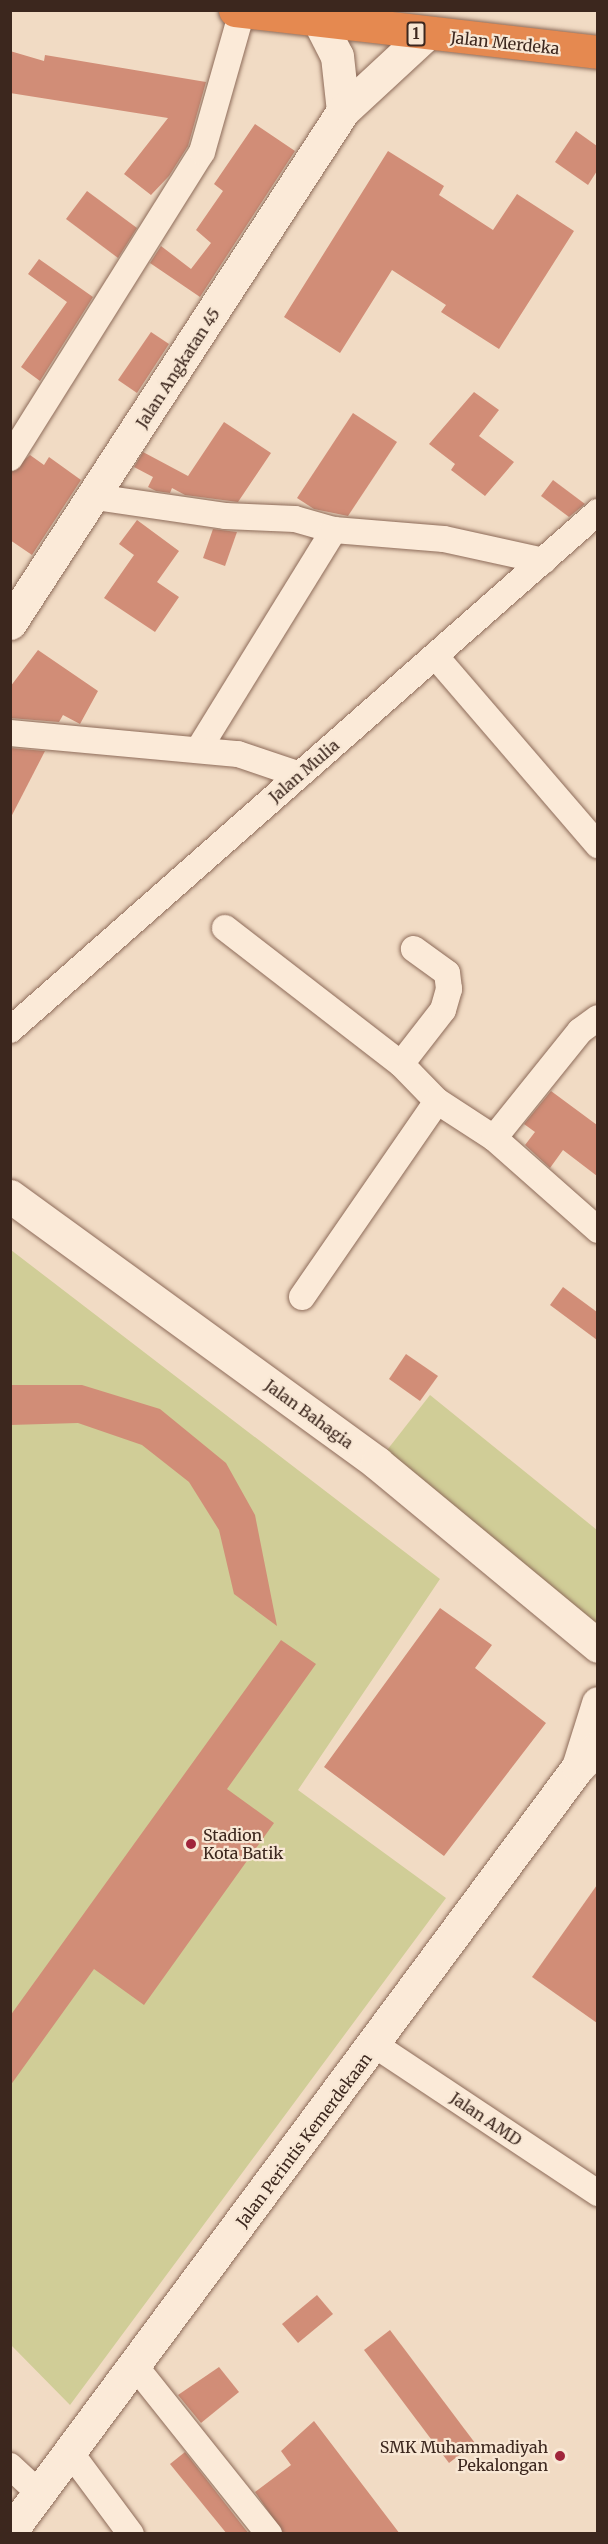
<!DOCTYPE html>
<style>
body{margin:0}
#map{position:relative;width:608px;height:2544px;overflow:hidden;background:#f1dbc4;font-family:Merriweather,serif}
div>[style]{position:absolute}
.green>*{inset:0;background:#d0cd97}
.building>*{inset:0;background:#d18d77}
.roads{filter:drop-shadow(0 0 2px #8d6b59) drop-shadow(0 0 2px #8d6b59)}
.street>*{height:26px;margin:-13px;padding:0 13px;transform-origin:13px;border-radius:13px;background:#fbead8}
.secondary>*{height:33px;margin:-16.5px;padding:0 16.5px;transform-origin:16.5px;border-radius:16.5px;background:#fbead8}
.highway>*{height:33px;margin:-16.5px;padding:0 16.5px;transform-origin:16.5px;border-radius:16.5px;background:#e58950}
.dots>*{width:16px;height:16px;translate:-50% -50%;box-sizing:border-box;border:3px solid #f8e7d4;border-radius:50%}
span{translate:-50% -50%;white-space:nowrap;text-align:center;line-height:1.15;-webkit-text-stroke:4.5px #f8e7d4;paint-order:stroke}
.shield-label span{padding:2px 4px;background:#f8e7d4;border:2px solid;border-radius:4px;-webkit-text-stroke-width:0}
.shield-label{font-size:15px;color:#3c271e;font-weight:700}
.street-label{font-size:16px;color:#3c271e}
.poi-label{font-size:16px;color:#3c271e}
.left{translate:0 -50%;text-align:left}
.right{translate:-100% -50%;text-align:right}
.frame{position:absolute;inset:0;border:12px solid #3c271e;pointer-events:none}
</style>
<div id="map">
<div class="green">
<i style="clip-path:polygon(11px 1250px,440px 1579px,298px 1790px,446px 1898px,70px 2405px,11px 2345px)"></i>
<i style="clip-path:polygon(430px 1395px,597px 1530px,597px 1648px,377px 1463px)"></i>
</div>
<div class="building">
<i style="clip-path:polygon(10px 51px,44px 61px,45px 55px,206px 82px,188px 146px,169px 176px,151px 195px,124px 174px,168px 118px,10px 93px)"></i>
<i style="clip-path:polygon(255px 124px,295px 151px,200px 297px,150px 263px,161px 246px,191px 269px,211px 243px,196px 230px,223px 191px,214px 184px)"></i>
<i style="clip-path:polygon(576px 131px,597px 146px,597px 171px,588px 185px,555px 162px)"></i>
<i style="clip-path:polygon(388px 151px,444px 186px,439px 195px,493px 230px,517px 194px,574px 231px,499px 349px,441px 312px,446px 305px,392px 270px,340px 353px,284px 317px)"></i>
<i style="clip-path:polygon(87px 191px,137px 228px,118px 258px,66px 219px)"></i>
<i style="clip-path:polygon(39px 259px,93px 297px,40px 381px,21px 367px,67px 302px,28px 274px)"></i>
<i style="clip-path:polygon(151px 332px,169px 344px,137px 393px,118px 380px)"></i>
<i style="clip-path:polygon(474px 392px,499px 410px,479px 436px,514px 462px,485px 496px,451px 470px,455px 464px,429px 444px)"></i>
<i style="clip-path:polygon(353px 413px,397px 442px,348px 516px,314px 509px,297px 498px)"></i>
<i style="clip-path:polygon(224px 422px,271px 453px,238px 502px,185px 495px,172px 488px,170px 493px,156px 491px,148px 487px,153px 477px,134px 467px,143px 452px,188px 476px)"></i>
<i style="clip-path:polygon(30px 455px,44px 465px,49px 457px,81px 480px,32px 555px,10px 540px,10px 473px)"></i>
<i style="clip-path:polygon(553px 480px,585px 504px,569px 517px,541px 496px)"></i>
<i style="clip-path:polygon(137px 520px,179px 551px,157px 582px,179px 597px,155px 632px,104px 598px,134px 555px,119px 544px)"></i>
<i style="clip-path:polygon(213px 529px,237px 532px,225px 566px,203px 558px)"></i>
<i style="clip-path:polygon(38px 650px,98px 691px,80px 724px,63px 715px,59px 722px,10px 718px,10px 687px)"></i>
<i style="clip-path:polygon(10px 748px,45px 751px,10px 819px)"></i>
<i style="clip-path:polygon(551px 1091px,597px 1125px,597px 1176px,563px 1150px,550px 1168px,525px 1145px,535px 1132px,524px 1124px)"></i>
<i style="clip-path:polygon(563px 1287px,597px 1312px,597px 1340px,550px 1305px)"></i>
<i style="clip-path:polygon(406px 1354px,438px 1376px,420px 1401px,389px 1379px)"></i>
<i style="clip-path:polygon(10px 1385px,82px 1385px,160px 1409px,226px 1463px,255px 1515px,277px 1626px,234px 1594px,219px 1530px,189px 1482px,142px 1445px,78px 1423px,10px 1425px)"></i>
<i style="clip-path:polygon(440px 1608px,492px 1645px,475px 1668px,546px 1723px,444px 1856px,324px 1767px)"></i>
<i style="clip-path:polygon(281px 1640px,316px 1664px,227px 1789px,274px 1823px,144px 2005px,94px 1969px,10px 2086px,10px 2016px)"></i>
<i style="clip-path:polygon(597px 1885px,597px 2023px,532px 1977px)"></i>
<i style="clip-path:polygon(317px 2295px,333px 2314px,298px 2343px,282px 2324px)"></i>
<i style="clip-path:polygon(390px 2330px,475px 2443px,449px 2463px,364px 2350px)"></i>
<i style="clip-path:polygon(219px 2367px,239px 2392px,201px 2423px,178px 2395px)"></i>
<i style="clip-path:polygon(314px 2421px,400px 2534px,284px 2534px,255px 2492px,291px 2465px,281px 2451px)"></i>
<i style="clip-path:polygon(185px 2452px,249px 2534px,227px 2534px,170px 2464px)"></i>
</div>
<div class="roads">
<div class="street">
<i style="left:10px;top:458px;width:361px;rotate:-57.9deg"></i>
<i style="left:202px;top:152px;width:146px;rotate:-74.1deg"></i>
<i style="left:95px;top:497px;width:131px;rotate:8.3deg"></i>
<i style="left:225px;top:516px;width:70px;rotate:2.5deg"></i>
<i style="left:295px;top:519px;width:41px;rotate:15.8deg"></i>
<i style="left:334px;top:530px;width:257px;rotate:121.7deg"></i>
<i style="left:334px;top:530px;width:110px;rotate:4.7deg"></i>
<i style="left:444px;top:539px;width:102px;rotate:12.4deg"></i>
<i style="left:437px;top:658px;width:247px;rotate:49.3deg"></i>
<i style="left:10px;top:733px;width:229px;rotate:5.3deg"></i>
<i style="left:238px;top:754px;width:65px;rotate:18.7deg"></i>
<i style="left:225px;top:928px;width:222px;rotate:37.7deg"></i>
<i style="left:401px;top:1064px;width:52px;rotate:45.8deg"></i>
<i style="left:437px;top:1101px;width:68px;rotate:33deg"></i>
<i style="left:494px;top:1138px;width:137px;rotate:-51.2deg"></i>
<i style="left:580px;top:1031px;width:22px;rotate:-36deg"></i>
<i style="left:10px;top:1030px;width:784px;rotate:-41.38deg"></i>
<i style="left:401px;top:1064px;width:68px;rotate:-52.1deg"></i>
<i style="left:443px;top:1010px;width:22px;rotate:-74deg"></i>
<i style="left:449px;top:989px;width:16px;rotate:-97deg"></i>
<i style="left:447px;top:973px;width:41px;rotate:-144deg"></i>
<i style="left:494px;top:1138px;width:139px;rotate:41.5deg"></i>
<i style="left:302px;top:1297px;width:238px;rotate:-55.4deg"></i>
<i style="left:375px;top:2045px;width:268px;rotate:33.6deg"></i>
<i style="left:135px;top:2366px;width:215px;rotate:51.4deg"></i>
<i style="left:70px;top:2452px;width:102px;rotate:53.4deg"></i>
<i style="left:10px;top:2466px;width:40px;rotate:43deg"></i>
</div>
<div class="secondary">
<i style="left:319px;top:21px;width:39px;rotate:63deg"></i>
<i style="left:337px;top:56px;width:55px;rotate:83.8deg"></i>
<i style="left:10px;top:623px;width:611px;rotate:-56.96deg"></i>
<i style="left:343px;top:111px;width:112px;rotate:-42.8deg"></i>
<i style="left:10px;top:1196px;width:454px;rotate:36deg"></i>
<i style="left:377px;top:1463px;width:287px;rotate:39.6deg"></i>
<i style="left:578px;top:1767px;width:67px;rotate:-72.6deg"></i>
<i style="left:10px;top:2532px;width:953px;rotate:-53.41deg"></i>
<i style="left:578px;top:1767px;width:28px;rotate:-44deg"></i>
</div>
<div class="highway">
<i style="left:235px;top:10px;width:365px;rotate:6.6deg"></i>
</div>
</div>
<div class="dots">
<i style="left:191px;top:1844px;background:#a0253b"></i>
<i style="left:560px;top:2456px;background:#a0253b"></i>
</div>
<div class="shield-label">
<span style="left:416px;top:34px">1</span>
</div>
<div class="street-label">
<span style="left:505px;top:43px;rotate:6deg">Jalan Merdeka</span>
<span style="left:178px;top:368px;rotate:-57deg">Jalan Angkatan 45</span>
<span style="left:304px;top:771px;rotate:-41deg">Jalan Mulia</span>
<span style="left:309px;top:1414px;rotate:36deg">Jalan Bahagia</span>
<span style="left:486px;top:2119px;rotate:34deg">Jalan AMD</span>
<span style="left:304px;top:2140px;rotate:-53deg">Jalan Perintis Kemerdekaan</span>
</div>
<div class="poi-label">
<span class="left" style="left:203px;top:1844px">Stadion<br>Kota Batik</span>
<span class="right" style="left:548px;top:2456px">SMK Muhammadiyah<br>Pekalongan</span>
</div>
<div class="frame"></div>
</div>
